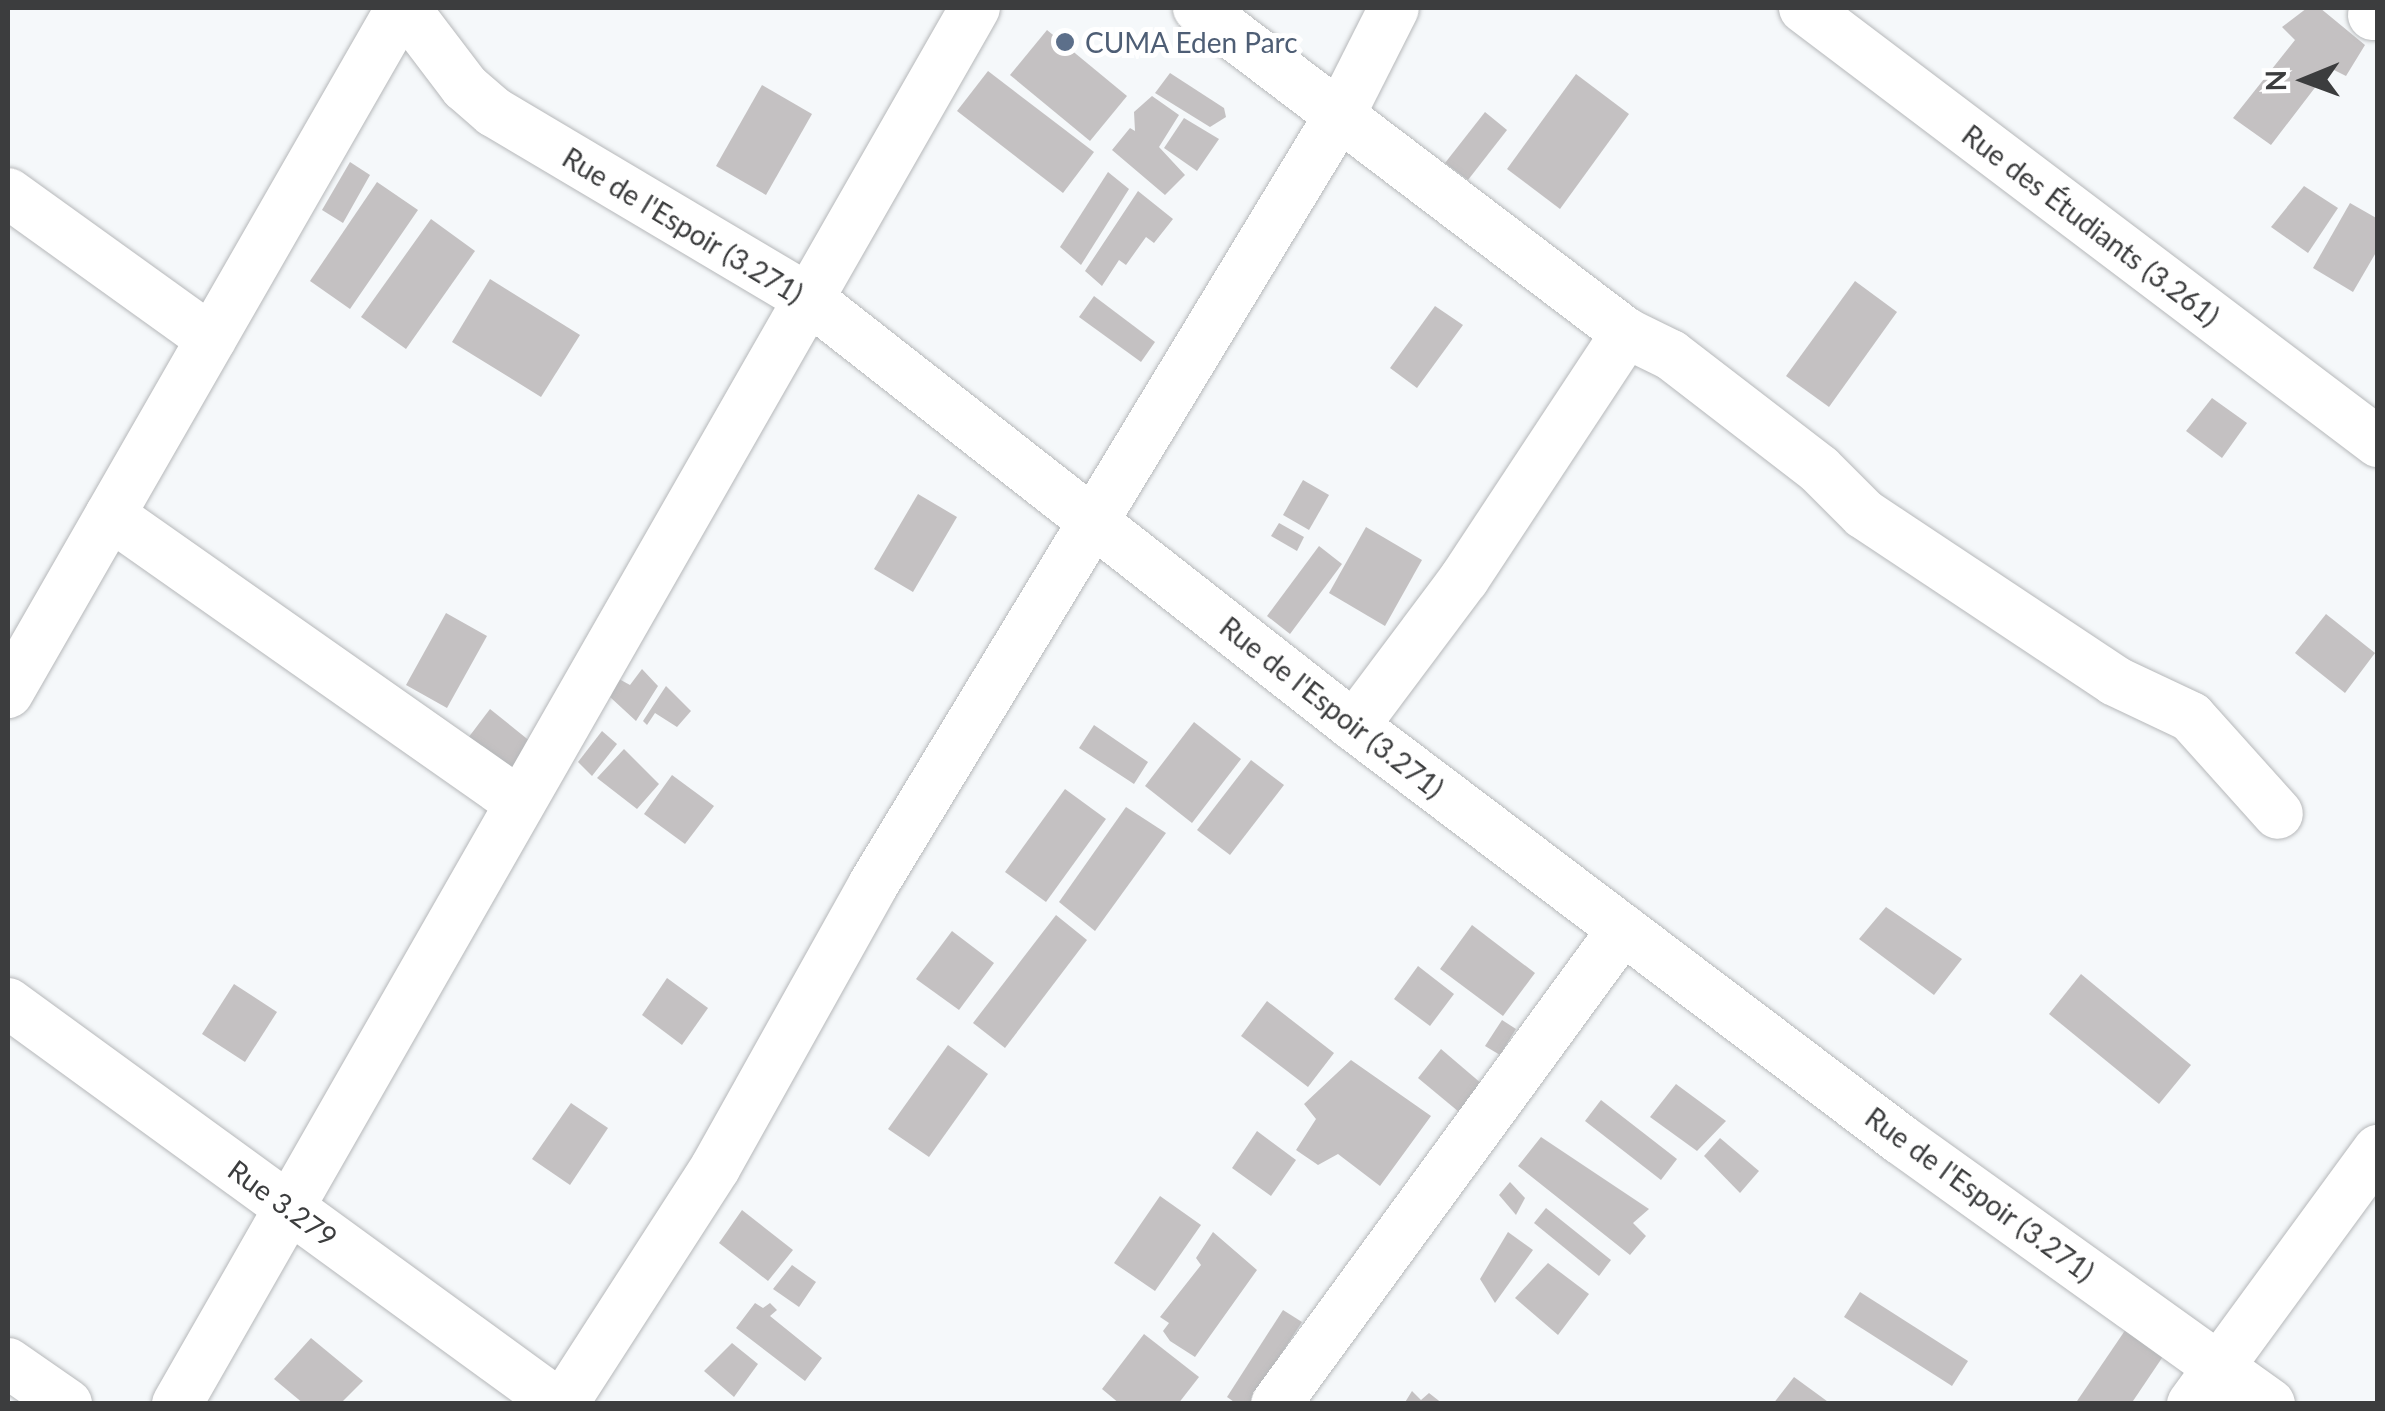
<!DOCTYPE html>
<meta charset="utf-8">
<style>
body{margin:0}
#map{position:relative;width:2385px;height:1411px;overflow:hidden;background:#f5f8fa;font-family:Lato,sans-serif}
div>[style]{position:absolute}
.building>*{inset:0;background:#c4c1c2}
.roads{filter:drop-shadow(0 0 2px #b6b8ba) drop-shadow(0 0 2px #b6b8ba)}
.minor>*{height:50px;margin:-25px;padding:0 25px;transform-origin:25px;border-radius:25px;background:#fff}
.dots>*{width:28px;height:28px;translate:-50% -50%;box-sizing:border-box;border:5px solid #fff;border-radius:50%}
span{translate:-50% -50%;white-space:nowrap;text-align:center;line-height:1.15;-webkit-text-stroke:10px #fff;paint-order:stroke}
.service-label{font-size:28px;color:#4e5e75}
.left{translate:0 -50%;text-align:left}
.street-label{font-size:28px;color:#3c3d3e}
.frame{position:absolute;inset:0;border:10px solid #3c3d3e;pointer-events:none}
.north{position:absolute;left:2255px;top:30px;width:100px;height:100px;-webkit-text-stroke:8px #fff;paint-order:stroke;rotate:269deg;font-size:28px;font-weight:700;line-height:40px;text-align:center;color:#3c3d3e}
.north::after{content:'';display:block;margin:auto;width:35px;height:45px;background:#3c3d3e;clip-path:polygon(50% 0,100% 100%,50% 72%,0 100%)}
</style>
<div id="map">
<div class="building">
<i style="clip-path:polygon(2307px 8px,2320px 8px,2365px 45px,2346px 76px,2330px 68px,2271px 145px,2233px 118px,2295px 40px,2282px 27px)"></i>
<i style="clip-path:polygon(1047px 30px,1127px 96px,1090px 141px,1010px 75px)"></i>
<i style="clip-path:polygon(988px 71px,1094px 152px,1063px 193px,957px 111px)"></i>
<i style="clip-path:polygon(1170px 73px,1224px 108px,1226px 117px,1210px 127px,1155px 93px)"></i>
<i style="clip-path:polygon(1576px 74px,1629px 114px,1560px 209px,1507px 169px)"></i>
<i style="clip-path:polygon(762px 85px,812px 114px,766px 195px,716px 166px)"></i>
<i style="clip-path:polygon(1152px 96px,1179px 115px,1159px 147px,1185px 175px,1165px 195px,1112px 150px,1130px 128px,1135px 131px,1134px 112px)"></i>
<i style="clip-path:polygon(1485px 112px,1507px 130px,1468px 180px,1445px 163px)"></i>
<i style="clip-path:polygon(1184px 118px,1219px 139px,1197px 171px,1164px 148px)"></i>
<i style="clip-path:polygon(350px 162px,370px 175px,343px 223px,322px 210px)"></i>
<i style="clip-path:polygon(1108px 172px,1129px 189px,1081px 265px,1060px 247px)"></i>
<i style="clip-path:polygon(377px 182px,418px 210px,350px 309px,310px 281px)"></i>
<i style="clip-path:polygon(2304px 186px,2338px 208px,2308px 253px,2271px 227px)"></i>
<i style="clip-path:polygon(1138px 191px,1173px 219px,1154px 243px,1146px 237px,1126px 265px,1119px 260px,1102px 286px,1085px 271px)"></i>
<i style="clip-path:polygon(2350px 203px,2378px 219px,2378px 249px,2353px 292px,2313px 268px)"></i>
<i style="clip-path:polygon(431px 219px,475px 251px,406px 349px,361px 317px)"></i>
<i style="clip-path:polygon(490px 279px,580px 335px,541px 397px,452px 342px)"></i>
<i style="clip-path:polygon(1855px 281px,1897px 312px,1829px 407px,1786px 376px)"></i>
<i style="clip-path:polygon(1094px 296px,1155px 342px,1141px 362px,1079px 317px)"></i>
<i style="clip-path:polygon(1435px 306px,1463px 325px,1417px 388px,1390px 368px)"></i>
<i style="clip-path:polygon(2212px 398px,2247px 423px,2222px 458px,2186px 431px)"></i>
<i style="clip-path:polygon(1303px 480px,1329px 495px,1309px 530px,1283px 515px)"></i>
<i style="clip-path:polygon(918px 494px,957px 517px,913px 592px,874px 569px)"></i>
<i style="clip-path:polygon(1279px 523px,1304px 537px,1297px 551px,1271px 536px)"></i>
<i style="clip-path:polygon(1366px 527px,1422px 560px,1385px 626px,1329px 593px)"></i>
<i style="clip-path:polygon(1319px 546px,1342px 564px,1290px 634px,1267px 616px)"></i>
<i style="clip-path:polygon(446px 613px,487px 636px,447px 708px,406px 685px)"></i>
<i style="clip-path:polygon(2326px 614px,2375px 653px,2345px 693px,2295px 653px)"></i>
<i style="clip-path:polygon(642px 669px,658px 686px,636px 721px,610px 697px,619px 679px,630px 685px)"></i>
<i style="clip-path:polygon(666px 686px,691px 711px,677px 727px,655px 713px,647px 725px,643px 721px)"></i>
<i style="clip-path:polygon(490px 709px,531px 742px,503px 779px,462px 746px)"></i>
<i style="clip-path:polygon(1194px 722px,1241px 759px,1192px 823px,1145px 786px)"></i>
<i style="clip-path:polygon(1094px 725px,1148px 762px,1134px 784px,1079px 748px)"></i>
<i style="clip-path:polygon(602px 731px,617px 744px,592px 776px,578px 762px)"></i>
<i style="clip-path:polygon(624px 749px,659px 784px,637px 809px,597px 778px)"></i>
<i style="clip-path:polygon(1251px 760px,1284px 785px,1230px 855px,1197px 830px)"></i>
<i style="clip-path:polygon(672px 775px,714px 806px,685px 844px,644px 814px)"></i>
<i style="clip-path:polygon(1065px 789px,1106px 819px,1046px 902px,1005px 872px)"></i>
<i style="clip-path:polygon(1126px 807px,1166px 833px,1095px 931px,1059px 902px)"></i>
<i style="clip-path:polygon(1886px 907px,1962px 959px,1934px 995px,1859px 939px)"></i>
<i style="clip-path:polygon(1056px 915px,1087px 940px,1005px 1048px,973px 1023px)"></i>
<i style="clip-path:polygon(1472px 925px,1535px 973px,1503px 1016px,1440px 969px)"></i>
<i style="clip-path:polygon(952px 931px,994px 963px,959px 1010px,916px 979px)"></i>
<i style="clip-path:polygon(1418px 966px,1454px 994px,1430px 1026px,1394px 999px)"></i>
<i style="clip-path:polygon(2081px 974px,2191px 1065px,2159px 1104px,2049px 1014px)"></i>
<i style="clip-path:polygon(667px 978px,708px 1008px,682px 1045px,642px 1015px)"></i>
<i style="clip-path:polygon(234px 984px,277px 1012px,245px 1062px,202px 1034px)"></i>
<i style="clip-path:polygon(1267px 1001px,1334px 1053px,1308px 1087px,1241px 1036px)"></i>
<i style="clip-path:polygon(1502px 1020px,1516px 1029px,1500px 1055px,1485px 1046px)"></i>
<i style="clip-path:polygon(948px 1045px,988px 1074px,929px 1157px,888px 1129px)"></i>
<i style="clip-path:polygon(1441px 1049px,1482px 1084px,1459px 1112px,1418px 1078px)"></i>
<i style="clip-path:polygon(1351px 1060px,1431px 1116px,1380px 1186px,1338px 1154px,1318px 1165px,1296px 1150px,1316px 1119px,1304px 1104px)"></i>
<i style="clip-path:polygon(1676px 1084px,1726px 1121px,1697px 1151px,1650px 1117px)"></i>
<i style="clip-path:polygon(1601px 1100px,1677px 1159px,1661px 1180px,1585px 1121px)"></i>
<i style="clip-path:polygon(571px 1103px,608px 1128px,570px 1185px,532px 1159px)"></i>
<i style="clip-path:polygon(1257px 1131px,1296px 1160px,1271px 1196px,1232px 1168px)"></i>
<i style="clip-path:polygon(1541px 1137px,1649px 1209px,1633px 1223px,1646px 1236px,1630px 1255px,1518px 1166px)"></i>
<i style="clip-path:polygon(1720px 1138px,1759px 1171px,1740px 1193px,1704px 1156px)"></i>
<i style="clip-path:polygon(1510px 1182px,1525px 1198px,1516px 1215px,1499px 1195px)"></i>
<i style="clip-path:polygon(1160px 1196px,1201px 1225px,1155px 1291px,1114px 1263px)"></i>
<i style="clip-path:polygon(1546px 1208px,1611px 1260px,1599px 1276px,1534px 1223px)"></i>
<i style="clip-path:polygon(742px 1210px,793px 1250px,768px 1281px,719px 1243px)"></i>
<i style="clip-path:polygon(1213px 1232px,1257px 1270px,1195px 1357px,1170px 1341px,1163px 1331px,1169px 1323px,1160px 1317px,1201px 1265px,1196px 1258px)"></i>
<i style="clip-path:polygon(1508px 1232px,1533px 1250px,1495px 1303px,1480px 1279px)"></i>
<i style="clip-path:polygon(1548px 1263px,1589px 1294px,1558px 1335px,1515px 1298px)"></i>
<i style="clip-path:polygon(792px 1265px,816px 1282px,799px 1307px,773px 1289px)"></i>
<i style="clip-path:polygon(1860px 1292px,1968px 1361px,1952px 1386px,1844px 1317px)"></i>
<i style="clip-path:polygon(755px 1303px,763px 1308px,770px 1303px,777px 1310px,770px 1316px,822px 1358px,805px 1381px,736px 1328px)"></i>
<i style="clip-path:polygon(1283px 1310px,1302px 1322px,1249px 1404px,1237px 1404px,1227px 1397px)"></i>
<i style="clip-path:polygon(2126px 1329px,2164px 1355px,2131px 1404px,2075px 1404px)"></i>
<i style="clip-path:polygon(1144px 1334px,1199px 1377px,1178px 1404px,1120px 1404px,1102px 1389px)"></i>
<i style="clip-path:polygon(311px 1338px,363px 1381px,340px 1404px,304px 1404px,274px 1379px)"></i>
<i style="clip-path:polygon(732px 1343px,758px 1364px,734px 1397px,704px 1371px)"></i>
<i style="clip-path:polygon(1794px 1377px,1831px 1404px,1773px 1404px)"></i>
<i style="clip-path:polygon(1412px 1391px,1421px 1400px,1429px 1393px,1443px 1404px,1404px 1404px)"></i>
</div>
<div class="roads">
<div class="minor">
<i style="left:405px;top:8px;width:99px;rotate:52.8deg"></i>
<i style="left:465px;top:87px;width:38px;rotate:41deg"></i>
<i style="left:494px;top:112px;width:366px;rotate:30.7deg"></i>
<i style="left:809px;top:299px;width:692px;rotate:38.08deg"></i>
<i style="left:1354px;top:726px;width:685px;rotate:37.1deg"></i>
<i style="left:1900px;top:1139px;width:455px;rotate:35.6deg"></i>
<i style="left:1198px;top:8px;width:537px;rotate:37.21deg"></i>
<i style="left:1626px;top:333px;width:50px;rotate:26.1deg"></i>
<i style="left:1671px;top:355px;width:187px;rotate:37.6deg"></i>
<i style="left:1819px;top:469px;width:64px;rotate:45deg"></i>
<i style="left:1864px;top:514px;width:301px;rotate:33.6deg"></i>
<i style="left:2115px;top:681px;width:84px;rotate:25.3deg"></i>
<i style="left:2191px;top:717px;width:130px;rotate:48.1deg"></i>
<i style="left:1804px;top:8px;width:720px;rotate:37.09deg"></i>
<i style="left:2373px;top:15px;width:8px;rotate:-60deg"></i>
<i style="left:8px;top:193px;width:250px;rotate:35.7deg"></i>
<i style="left:110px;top:515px;width:501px;rotate:35.09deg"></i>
<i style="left:8px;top:693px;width:790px;rotate:-60.16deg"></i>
<i style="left:1354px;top:726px;width:184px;rotate:-53.2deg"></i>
<i style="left:1464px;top:579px;width:295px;rotate:-56.6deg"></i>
<i style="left:8px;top:1003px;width:681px;rotate:36.05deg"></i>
<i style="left:8px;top:1363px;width:72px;rotate:34.8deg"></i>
<i style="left:177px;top:1404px;width:1608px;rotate:-60.25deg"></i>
<i style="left:563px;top:1404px;width:281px;rotate:-57.2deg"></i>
<i style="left:715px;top:1168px;width:324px;rotate:-60.8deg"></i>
<i style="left:873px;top:885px;width:905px;rotate:-58.79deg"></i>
<i style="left:1342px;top:111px;width:115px;rotate:-63.2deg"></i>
<i style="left:1276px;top:1404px;width:588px;rotate:-53.85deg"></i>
<i style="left:2192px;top:1404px;width:315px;rotate:-53.8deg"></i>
</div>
</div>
<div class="dots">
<i style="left:1065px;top:42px;background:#5c6f8a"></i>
</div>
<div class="service-label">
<span class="left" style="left:1085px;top:42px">CUMA Eden Parc</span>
</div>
<div class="street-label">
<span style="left:683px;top:225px;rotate:31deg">Rue de l'Espoir (3.271)</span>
<span style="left:2091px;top:225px;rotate:37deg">Rue des Étudiants (3.261)</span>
<span style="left:1332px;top:707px;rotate:38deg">Rue de l'Espoir (3.271)</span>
<span style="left:1980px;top:1194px;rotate:36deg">Rue de l'Espoir (3.271)</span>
<span style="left:283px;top:1203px;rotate:36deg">Rue 3.279</span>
</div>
<div class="frame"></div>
<div class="north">N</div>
</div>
